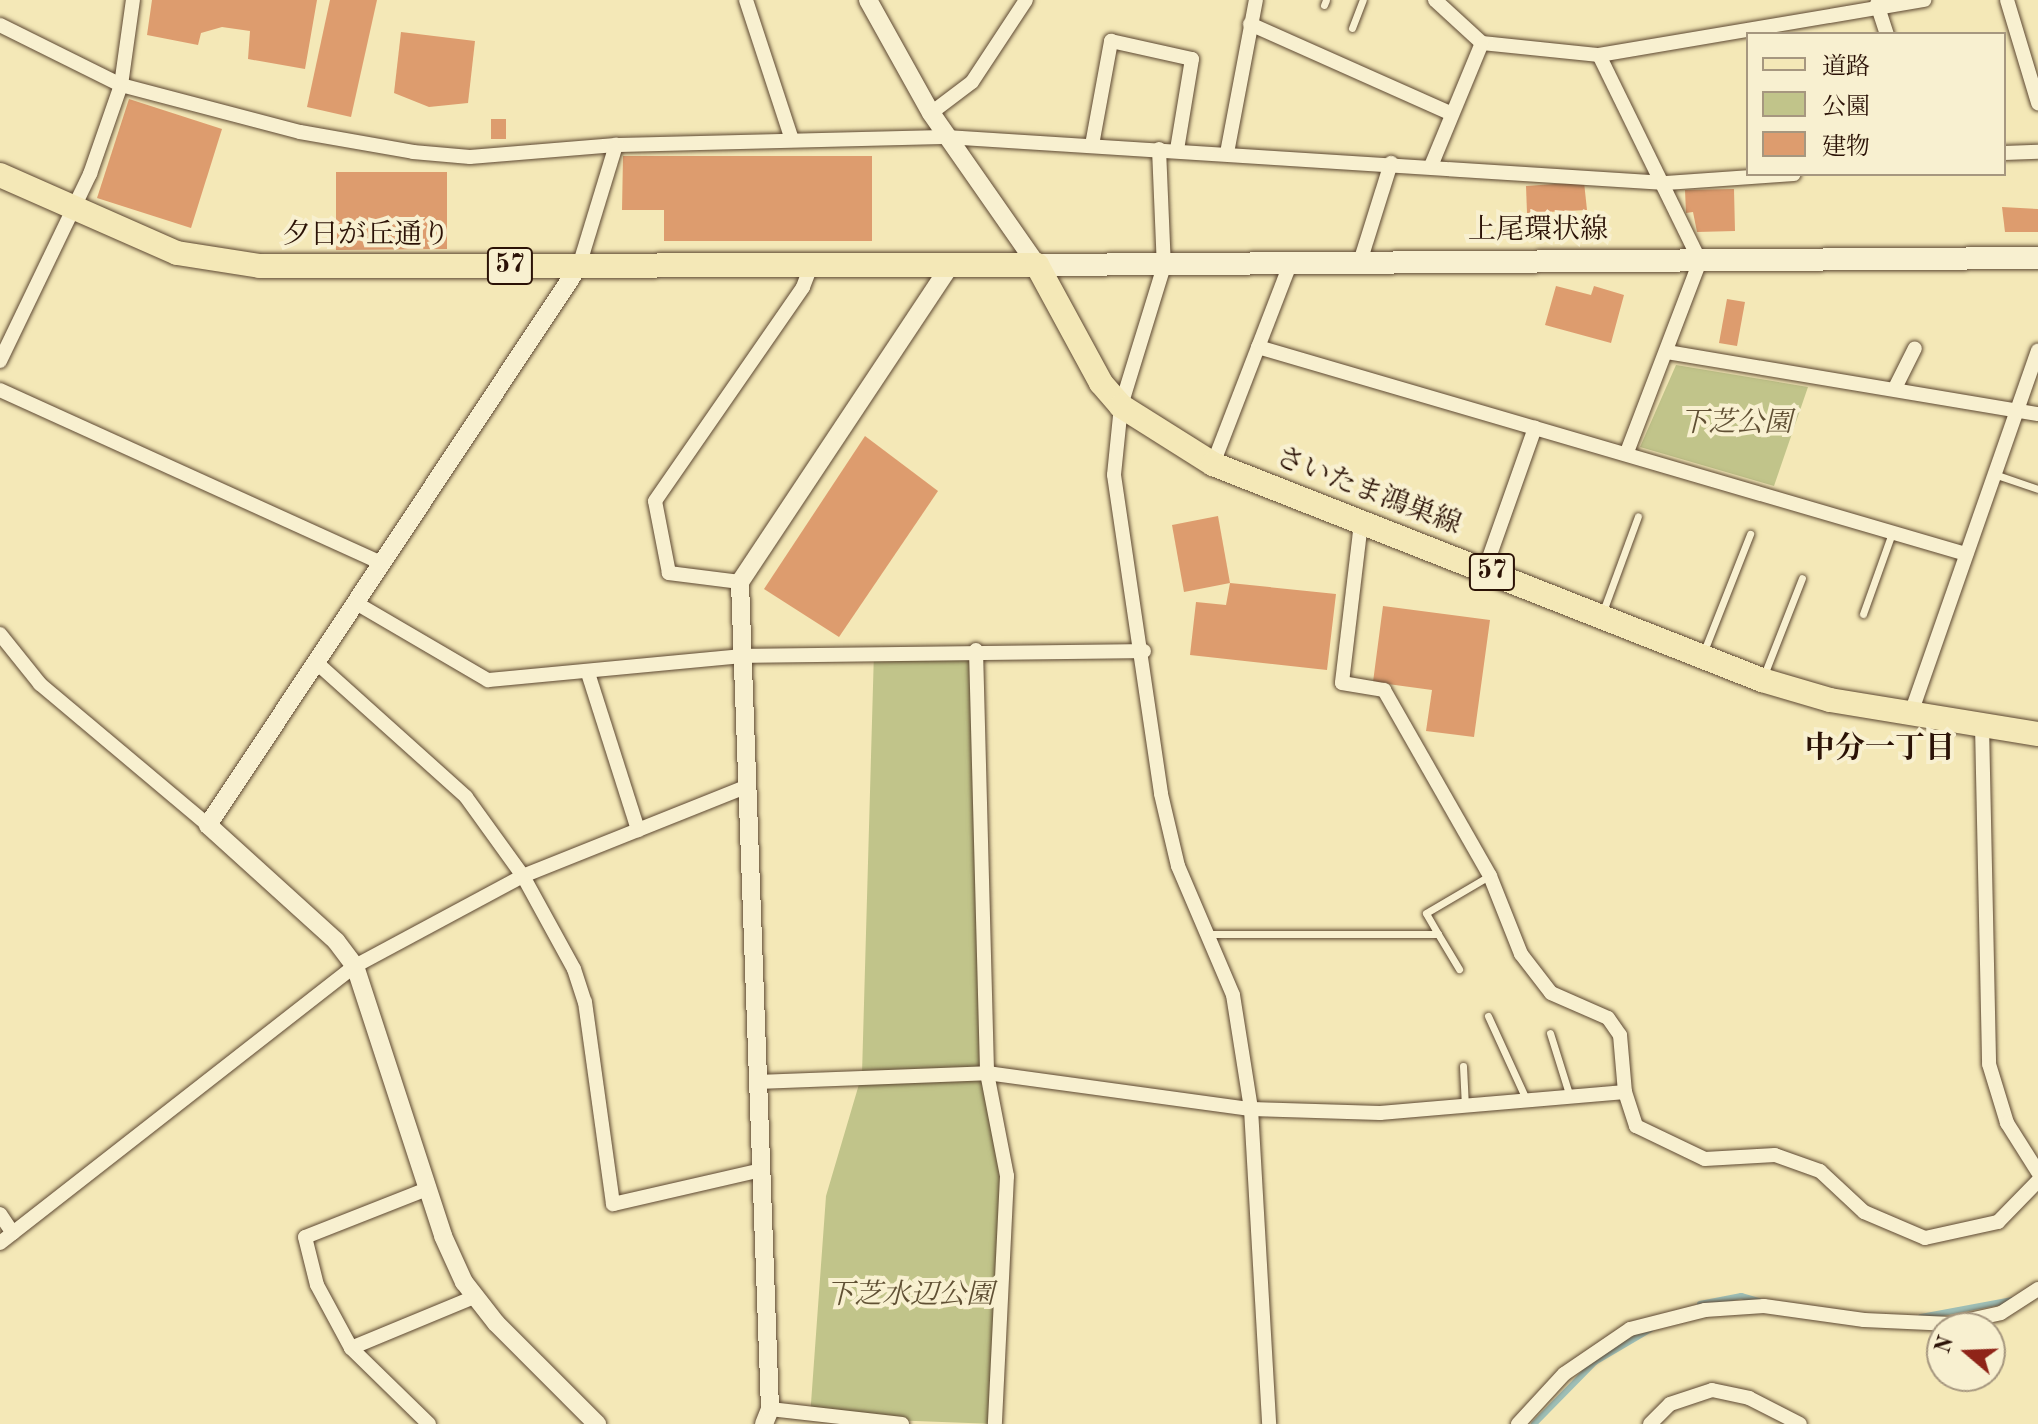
<!DOCTYPE html>
<meta charset="utf-8">
<style>
body{margin:0}
#map{position:relative;width:2038px;height:1424px;overflow:hidden;background:#f4e8b7;font-family:"Old Standard TT","Noto Serif JP",serif}
div>[style]{position:absolute}
.green>*{inset:0;background:#c1c48a}
.stream>*{height:6px;margin:-3px;padding:0 3px;transform-origin:3px;border-radius:3px;background:#9ebfb7}
.building>*{inset:0;background:#dd9c6e}
.roads{filter:drop-shadow(0 0 2px #5d4832) drop-shadow(0 0 2px #5d4832)}
.service>*{height:7px;margin:-3.5px;padding:0 3.5px;transform-origin:3.5px;border-radius:3.5px;background:#f8f0d0}
.minor>*{height:14px;margin:-7px;padding:0 7px;transform-origin:7px;border-radius:7px;background:#f8f0d0}
.tertiary>*{height:18px;margin:-9px;padding:0 9px;transform-origin:9px;border-radius:9px;background:#f8f0d0}
.secondary>*{height:22px;margin:-11px;padding:0 11px;transform-origin:11px;border-radius:11px;background:#f8f0d0}
.primary>*{height:24px;margin:-12px;padding:0 12px;transform-origin:12px;border-radius:12px;background:#f4e8b7}
span{translate:-50% -50%;white-space:nowrap;text-align:center;line-height:1.15;-webkit-text-stroke:8px #f8f0d0;paint-order:stroke}
.shield-label span{padding:2px 6px;background:#f8f0d0;border:2px solid;border-radius:6px;-webkit-text-stroke-width:0}
.shield-label{font-size:26px;color:#2b1206;font-weight:700}
.street-label{font-size:28px;color:#2b1206}
.park-label{font-size:28px;color:#605034;font-style:italic}
.neighbourhood-label{font-size:30px;color:#2b1206;font-weight:700}
.legend{position:absolute;left:1746px;top:32px;width:260px;height:144px;box-sizing:border-box;background:#f8f0d0;border:2px solid #a6977f;margin:0;padding:10px 14px;list-style:none;font-size:24px;color:#2b1206}
.legend li{display:flex;align-items:center;gap:16px;height:40px}
.legend b{width:40px;border:2px solid #a6977f}
.north{position:absolute;left:1926px;top:1312px;width:80px;height:80px;box-sizing:border-box;background:#f8f0d0;border:2px solid #a6977f;border-radius:50%;rotate:289deg;font-size:22px;font-weight:700;line-height:32px;text-align:center;color:#2b1206}
.north::after{content:'';display:block;margin:auto;width:28px;height:36px;background:#8f2418;clip-path:polygon(50% 0,100% 100%,50% 72%,0 100%)}
</style>
<div id="map">
<div class="green">
<i style="clip-path:polygon(1676px 365px,1808px 387px,1774px 486px,1640px 447px)"></i>
<i style="clip-path:polygon(976px 650px,987px 1073px,1007px 1176px,995px 1424px,810px 1417px,826px 1196px,862px 1074px,874px 651px)"></i>
</div>
<div class="stream">
<i style="left:1700px;top:1304px;width:42px;rotate:-11deg"></i>
<i style="left:1741px;top:1296px;width:19px;rotate:16deg"></i>
<i style="left:1921px;top:1317px;width:93px;rotate:-10.6deg"></i>
<i style="left:1534px;top:1424px;width:87px;rotate:-45.5deg"></i>
<i style="left:1595px;top:1362px;width:65px;rotate:-30.5deg"></i>
</div>
<div class="building">
<i style="clip-path:polygon(152px 0,317px 0,305px 69px,248px 59px,250px 31px,222px 27px,201px 33px,198px 45px,147px 35px)"></i>
<i style="clip-path:polygon(330px 0,377px 0,351px 117px,307px 107px)"></i>
<i style="clip-path:polygon(401px 32px,475px 41px,468px 103px,429px 107px,394px 93px)"></i>
<i style="clip-path:polygon(129px 99px,222px 129px,191px 228px,97px 198px)"></i>
<i style="clip-path:polygon(491px 119px,506px 119px,506px 139px,491px 139px)"></i>
<i style="clip-path:polygon(623px 156px,872px 156px,872px 241px,664px 241px,664px 210px,622px 210px)"></i>
<i style="clip-path:polygon(336px 172px,447px 172px,447px 249px,336px 250px)"></i>
<i style="clip-path:polygon(1584px 182px,1587px 210px,1527px 213px,1526px 186px)"></i>
<i style="clip-path:polygon(1734px 189px,1735px 231px,1697px 232px,1693px 212px,1686px 213px,1685px 190px)"></i>
<i style="clip-path:polygon(2002px 207px,2038px 209px,2038px 232px,2005px 232px)"></i>
<i style="clip-path:polygon(1556px 286px,1591px 295px,1594px 286px,1624px 295px,1611px 343px,1545px 325px)"></i>
<i style="clip-path:polygon(1727px 299px,1745px 302px,1737px 346px,1719px 343px)"></i>
<i style="clip-path:polygon(865px 436px,938px 491px,839px 637px,764px 589px)"></i>
<i style="clip-path:polygon(1218px 516px,1230px 583px,1184px 592px,1172px 525px)"></i>
<i style="clip-path:polygon(1230px 583px,1336px 594px,1327px 670px,1190px 655px,1196px 602px,1226px 605px)"></i>
<i style="clip-path:polygon(1383px 606px,1490px 620px,1474px 737px,1426px 731px,1432px 690px,1373px 682px)"></i>
</div>
<div class="roads">
<div class="service">
<i style="left:1324px;top:5px;width:5px;rotate:-68deg"></i>
<i style="left:1352px;top:28px;width:30px;rotate:-69deg"></i>
<i style="left:1994px;top:474px;width:46px;rotate:18.8deg"></i>
<i style="left:1602px;top:614px;width:104px;rotate:-69.8deg"></i>
<i style="left:1863px;top:614px;width:86px;rotate:-70.3deg"></i>
<i style="left:1704px;top:651px;width:126px;rotate:-68.5deg"></i>
<i style="left:1764px;top:675px;width:104px;rotate:-68.6deg"></i>
<i style="left:1205px;top:934px;width:233px"></i>
<i style="left:1438px;top:934px;width:41px;rotate:59deg"></i>
<i style="left:1438px;top:934px;width:24px;rotate:-120deg"></i>
<i style="left:1426px;top:913px;width:73px;rotate:-30.4deg"></i>
<i style="left:1488px;top:1016px;width:94px;rotate:65.4deg"></i>
<i style="left:1550px;top:1033px;width:67px;rotate:72.6deg"></i>
<i style="left:1463px;top:1066px;width:41px;rotate:87.2deg"></i>
</div>
<div class="minor">
<i style="left:746px;top:0;width:147px;rotate:71.8deg"></i>
<i style="left:1435px;top:0;width:64px;rotate:42.5deg"></i>
<i style="left:1482px;top:43px;width:118px;rotate:5.9deg"></i>
<i style="left:1599px;top:55px;width:330px;rotate:-9.6deg"></i>
<i style="left:2007px;top:0;width:108px;rotate:73.2deg"></i>
<i style="left:1877px;top:4px;width:32px;rotate:72deg"></i>
<i style="left:1250px;top:24px;width:221px;rotate:24deg"></i>
<i style="left:0;top:25px;width:135px;rotate:26.4deg"></i>
<i style="left:121px;top:85px;width:185px;rotate:14.7deg"></i>
<i style="left:300px;top:132px;width:115px;rotate:10deg"></i>
<i style="left:413px;top:152px;width:57px;rotate:5deg"></i>
<i style="left:470px;top:157px;width:146px;rotate:-4.7deg"></i>
<i style="left:616px;top:145px;width:330px;rotate:-1.4deg"></i>
<i style="left:946px;top:137px;width:721px;rotate:3.66deg"></i>
<i style="left:1666px;top:183px;width:128px;rotate:-4deg"></i>
<i style="left:1599px;top:55px;width:229px;rotate:63.9deg"></i>
<i style="left:1700px;top:261px;width:204px;rotate:110.9deg"></i>
<i style="left:931px;top:113px;width:51px;rotate:-37.1deg"></i>
<i style="left:972px;top:82px;width:98px;rotate:-56.6deg"></i>
<i style="left:1092px;top:145px;width:106px;rotate:-79.6deg"></i>
<i style="left:1111px;top:41px;width:83px;rotate:12.5deg"></i>
<i style="left:1192px;top:59px;width:92px;rotate:99.4deg"></i>
<i style="left:1159px;top:149px;width:117px;rotate:87.6deg"></i>
<i style="left:1164px;top:266px;width:146px;rotate:107.1deg"></i>
<i style="left:1121px;top:406px;width:69px;rotate:95.8deg"></i>
<i style="left:1114px;top:475px;width:322px;rotate:81.6deg"></i>
<i style="left:1161px;top:794px;width:74px;rotate:76.7deg"></i>
<i style="left:1178px;top:866px;width:140px;rotate:66.9deg"></i>
<i style="left:1233px;top:995px;width:115px;rotate:81deg"></i>
<i style="left:1251px;top:1109px;width:316px;rotate:86.7deg"></i>
<i style="left:1227px;top:153px;width:156px;rotate:-79.3deg"></i>
<i style="left:2004px;top:153px;width:34px;rotate:-2deg"></i>
<i style="left:1431px;top:166px;width:133px;rotate:-67.5deg"></i>
<i style="left:1360px;top:262px;width:104px;rotate:-72.6deg"></i>
<i style="left:579px;top:266px;width:127px;rotate:-73deg"></i>
<i style="left:1258px;top:347px;width:738px;rotate:16.3deg"></i>
<i style="left:1667px;top:352px;width:376px;rotate:9.5deg"></i>
<i style="left:0;top:361px;width:208px;rotate:-64.3deg"></i>
<i style="left:90px;top:174px;width:94px;rotate:-70.8deg"></i>
<i style="left:121px;top:85px;width:86px;rotate:-82deg"></i>
<i style="left:1896px;top:386px;width:42px;rotate:-63.4deg"></i>
<i style="left:0;top:390px;width:418px;rotate:24.4deg"></i>
<i style="left:1213px;top:464px;width:217px;rotate:-68.9deg"></i>
<i style="left:1361px;top:523px;width:161px;rotate:96.8deg"></i>
<i style="left:1342px;top:683px;width:43px;rotate:9.5deg"></i>
<i style="left:1384px;top:690px;width:214px;rotate:60.3deg"></i>
<i style="left:1490px;top:876px;width:84px;rotate:68.3deg"></i>
<i style="left:1521px;top:954px;width:49px;rotate:52.4deg"></i>
<i style="left:1551px;top:993px;width:62px;rotate:23.7deg"></i>
<i style="left:1608px;top:1018px;width:21px;rotate:55deg"></i>
<i style="left:1620px;top:1035px;width:57px;rotate:85deg"></i>
<i style="left:1625px;top:1092px;width:36px;rotate:72deg"></i>
<i style="left:1636px;top:1126px;width:76px;rotate:25.6deg"></i>
<i style="left:1705px;top:1159px;width:70px;rotate:-3.3deg"></i>
<i style="left:1775px;top:1155px;width:48px;rotate:19.6deg"></i>
<i style="left:1820px;top:1171px;width:60px;rotate:43deg"></i>
<i style="left:1864px;top:1212px;width:66px;rotate:23.1deg"></i>
<i style="left:1925px;top:1238px;width:75px;rotate:-12.4deg"></i>
<i style="left:1998px;top:1222px;width:57px;rotate:-45.7deg"></i>
<i style="left:1485px;top:569px;width:150px;rotate:-70.5deg"></i>
<i style="left:740px;top:582px;width:72px;rotate:-172.8deg"></i>
<i style="left:669px;top:573px;width:73px;rotate:-101deg"></i>
<i style="left:655px;top:501px;width:260px;rotate:-55.3deg"></i>
<i style="left:803px;top:287px;width:22px;rotate:-69deg"></i>
<i style="left:356px;top:603px;width:153px;rotate:30.3deg"></i>
<i style="left:488px;top:680px;width:254px;rotate:-5.4deg"></i>
<i style="left:741px;top:656px;width:403px;rotate:-0.7deg"></i>
<i style="left:0;top:634px;width:64px;rotate:51.3deg"></i>
<i style="left:40px;top:684px;width:219px;rotate:40deg"></i>
<i style="left:976px;top:650px;width:423px;rotate:88.5deg"></i>
<i style="left:987px;top:1073px;width:105px;rotate:79deg"></i>
<i style="left:1007px;top:1176px;width:248px;rotate:92.8deg"></i>
<i style="left:318px;top:664px;width:199px;rotate:41.9deg"></i>
<i style="left:466px;top:797px;width:97px;rotate:54.2deg"></i>
<i style="left:523px;top:876px;width:106px;rotate:61.3deg"></i>
<i style="left:574px;top:969px;width:35px;rotate:72deg"></i>
<i style="left:585px;top:1002px;width:204px;rotate:82.1deg"></i>
<i style="left:613px;top:1204px;width:152px;rotate:-12.9deg"></i>
<i style="left:588px;top:673px;width:165px;rotate:72.3deg"></i>
<i style="left:1911px;top:713px;width:384px;rotate:-70.7deg"></i>
<i style="left:1982px;top:725px;width:339px;rotate:88.8deg"></i>
<i style="left:1989px;top:1064px;width:62px;rotate:73deg"></i>
<i style="left:2007px;top:1123px;width:58px;rotate:57.7deg"></i>
<i style="left:757px;top:1082px;width:230px;rotate:-2.2deg"></i>
<i style="left:987px;top:1073px;width:266px;rotate:7.8deg"></i>
<i style="left:1251px;top:1109px;width:129px;rotate:1.8deg"></i>
<i style="left:1380px;top:1113px;width:246px;rotate:-4.9deg"></i>
<i style="left:427px;top:1189px;width:131px;rotate:158.5deg"></i>
<i style="left:305px;top:1237px;width:49px;rotate:76deg"></i>
<i style="left:317px;top:1285px;width:72px;rotate:61.6deg"></i>
<i style="left:351px;top:1348px;width:109px;rotate:44.3deg"></i>
<i style="left:0;top:1214px;width:23px;rotate:56deg"></i>
<i style="left:0;top:1243px;width:450px;rotate:-38deg"></i>
<i style="left:355px;top:966px;width:191px;rotate:-28.2deg"></i>
<i style="left:523px;top:876px;width:242px;rotate:-21.8deg"></i>
<i style="left:351px;top:1348px;width:133px;rotate:-22.5deg"></i>
<i style="left:770px;top:1409px;width:133px;rotate:6.5deg"></i>
<i style="left:1518px;top:1424px;width:68px;rotate:-47.4deg"></i>
<i style="left:1564px;top:1374px;width:80px;rotate:-34.3deg"></i>
<i style="left:1630px;top:1329px;width:77px;rotate:-14.2deg"></i>
<i style="left:1705px;top:1310px;width:59px;rotate:-3.9deg"></i>
<i style="left:1764px;top:1306px;width:101px;rotate:8deg"></i>
<i style="left:1864px;top:1320px;width:87px;rotate:2.6deg"></i>
<i style="left:1951px;top:1324px;width:51px;rotate:-12.4deg"></i>
<i style="left:2001px;top:1313px;width:44px;rotate:-33deg"></i>
<i style="left:1650px;top:1424px;width:28px;rotate:-45deg"></i>
<i style="left:1670px;top:1404px;width:44px;rotate:-18.4deg"></i>
<i style="left:1712px;top:1390px;width:38px;rotate:12deg"></i>
<i style="left:1749px;top:1398px;width:57px;rotate:27deg"></i>
</div>
<div class="tertiary">
<i style="left:868px;top:0;width:129px;rotate:60.9deg"></i>
<i style="left:931px;top:113px;width:185px;rotate:55.1deg"></i>
<i style="left:579px;top:266px;width:671px;rotate:123.57deg"></i>
<i style="left:208px;top:825px;width:173px;rotate:42.2deg"></i>
<i style="left:336px;top:941px;width:31px;rotate:53deg"></i>
<i style="left:355px;top:966px;width:284px;rotate:71.9deg"></i>
<i style="left:443px;top:1236px;width:51px;rotate:65.5deg"></i>
<i style="left:464px;top:1282px;width:52px;rotate:52deg"></i>
<i style="left:496px;top:1323px;width:143px;rotate:45deg"></i>
<i style="left:764px;top:1424px;width:16px;rotate:-68deg"></i>
<i style="left:770px;top:1409px;width:828px;rotate:-92.08deg"></i>
<i style="left:740px;top:582px;width:382px;rotate:-56.4deg"></i>
</div>
<div class="secondary">
<i style="left:1037px;top:265px;width:1001px;rotate:-0.4deg"></i>
</div>
<div class="primary">
<i style="left:0;top:175px;width:193px;rotate:23.8deg"></i>
<i style="left:177px;top:253px;width:84px;rotate:8.9deg"></i>
<i style="left:260px;top:266px;width:777px;rotate:-0.07deg"></i>
<i style="left:1037px;top:265px;width:134px;rotate:61.5deg"></i>
<i style="left:1101px;top:383px;width:30px;rotate:49deg"></i>
<i style="left:1121px;top:406px;width:109px;rotate:32.2deg"></i>
<i style="left:1213px;top:464px;width:590px;rotate:21.48deg"></i>
<i style="left:1762px;top:680px;width:71px;rotate:16.4deg"></i>
<i style="left:1830px;top:700px;width:211px;rotate:9.3deg"></i>
</div>
</div>
<div class="shield-label">
<span style="left:510px;top:266px">57</span>
<span style="left:1492px;top:572px">57</span>
</div>
<div class="street-label">
<span style="left:1538px;top:231px">上尾環状線</span>
<span style="left:366px;top:236px">夕日が丘通り</span>
<span style="left:1368px;top:492px;rotate:21deg">さいたま鴻巣線</span>
</div>
<div class="park-label">
<span style="left:1736px;top:424px">下芝公園</span>
<span style="left:910px;top:1296px">下芝水辺公園</span>
</div>
<div class="neighbourhood-label">
<span style="left:1880px;top:749px">中分一丁目</span>
</div>
<ul class="legend">
<li><b style="height:10px;background:#f4e8b7"></b>道路</li>
<li><b style="height:22px;background:#c1c48a"></b>公園</li>
<li><b style="height:22px;background:#dd9c6e"></b>建物</li>
</ul>
<div class="north">N</div>
</div>
